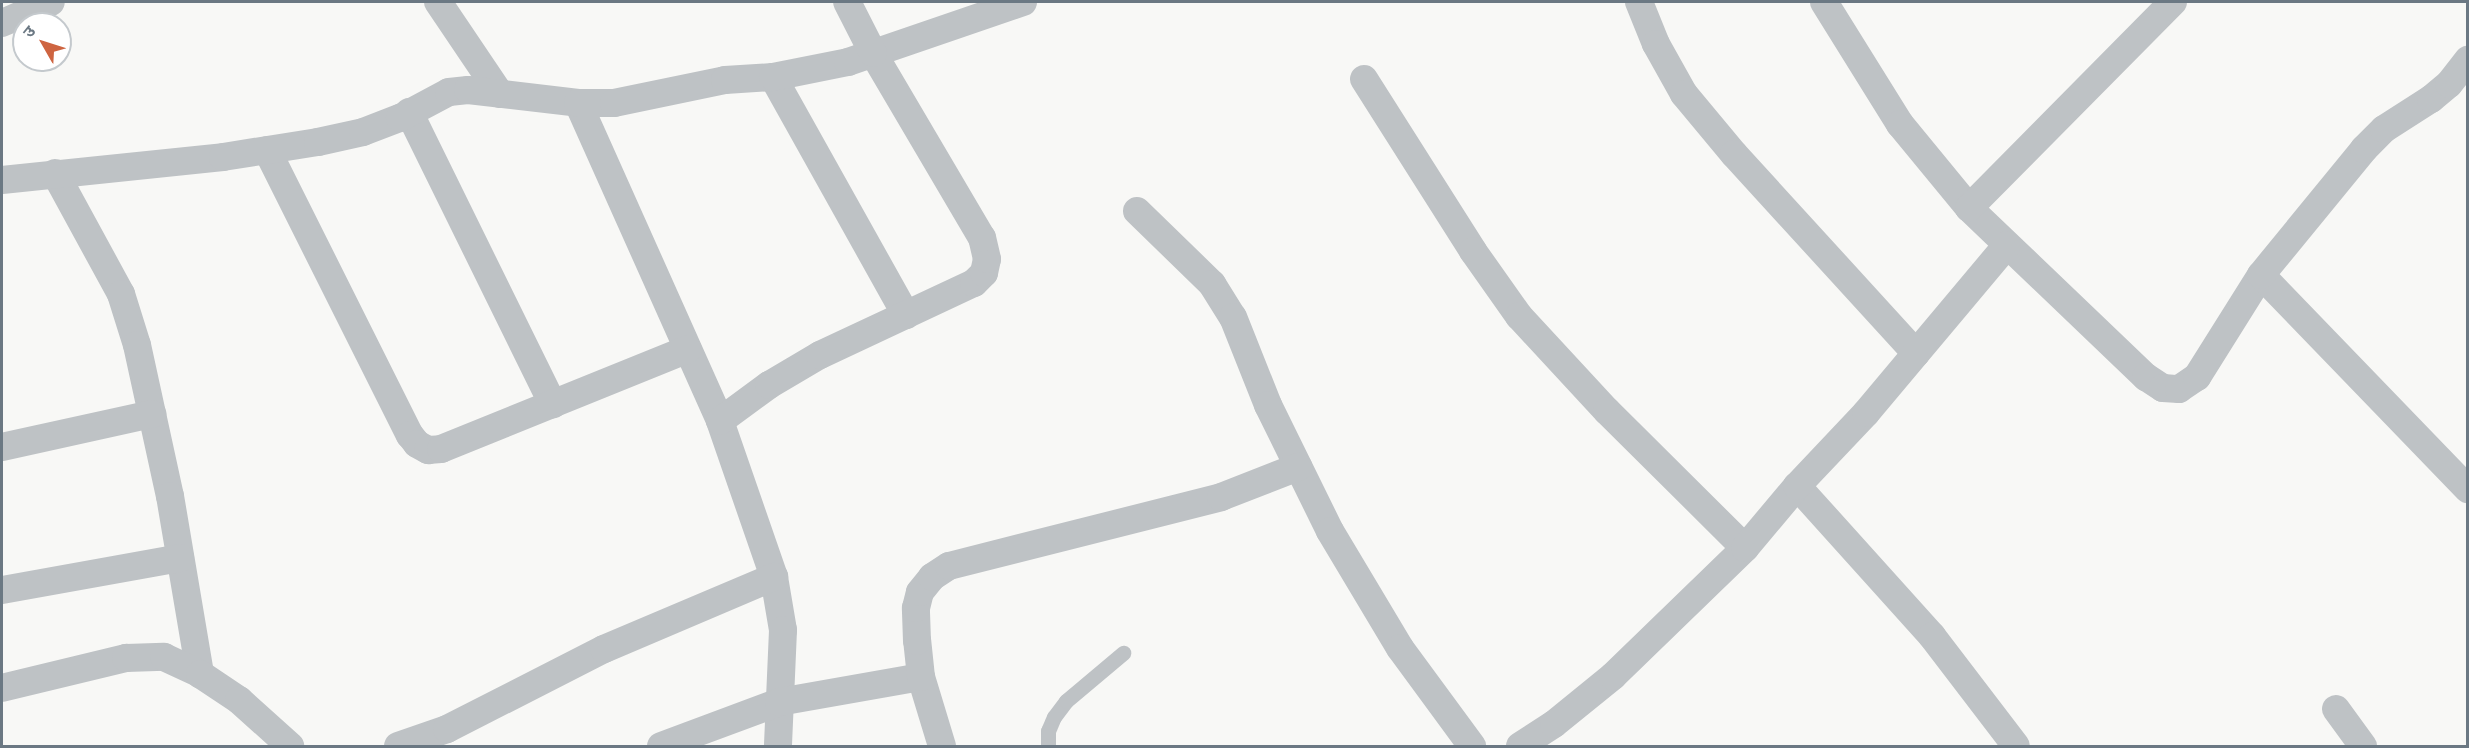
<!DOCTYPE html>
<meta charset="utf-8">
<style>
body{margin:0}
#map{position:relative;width:2469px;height:748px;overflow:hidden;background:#f8f8f6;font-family:Cabin,"Noto Sans Devanagari",sans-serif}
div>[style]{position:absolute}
.service>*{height:15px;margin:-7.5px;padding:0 7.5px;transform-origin:7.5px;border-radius:7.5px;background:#bec2c5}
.minor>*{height:28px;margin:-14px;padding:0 14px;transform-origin:14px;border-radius:14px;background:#bec2c5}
span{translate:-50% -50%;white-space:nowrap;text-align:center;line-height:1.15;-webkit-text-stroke:6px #fff;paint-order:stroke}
.frame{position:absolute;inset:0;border:3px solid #6b7883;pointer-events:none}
.north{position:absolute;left:12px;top:12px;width:60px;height:60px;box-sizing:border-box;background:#fff;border:2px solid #c4c9cd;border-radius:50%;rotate:309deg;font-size:16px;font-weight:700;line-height:24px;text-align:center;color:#6b7883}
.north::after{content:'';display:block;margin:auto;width:21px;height:27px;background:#ce6440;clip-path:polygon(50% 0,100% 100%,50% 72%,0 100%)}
</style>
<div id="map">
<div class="service">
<i style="left:1048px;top:746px;width:15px;rotate:-90deg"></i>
<i style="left:1048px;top:731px;width:15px;rotate:-67deg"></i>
<i style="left:1054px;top:717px;width:20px;rotate:-53deg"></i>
<i style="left:1066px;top:701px;width:75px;rotate:-40.1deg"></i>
</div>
<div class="minor">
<i style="left:438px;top:2px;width:111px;rotate:56deg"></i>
<i style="left:1639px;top:2px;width:45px;rotate:68deg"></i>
<i style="left:1656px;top:44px;width:57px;rotate:60.8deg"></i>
<i style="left:1684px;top:94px;width:78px;rotate:50.2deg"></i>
<i style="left:1734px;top:154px;width:270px;rotate:47.6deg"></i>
<i style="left:1824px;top:2px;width:144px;rotate:58.1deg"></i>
<i style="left:1900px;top:124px;width:109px;rotate:50.6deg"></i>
<i style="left:1969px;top:208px;width:245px;rotate:43.7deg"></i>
<i style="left:2146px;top:377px;width:20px;rotate:33deg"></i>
<i style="left:2163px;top:388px;width:16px;rotate:4deg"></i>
<i style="left:2179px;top:389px;width:22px;rotate:-34deg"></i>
<i style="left:2197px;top:377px;width:120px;rotate:-57.9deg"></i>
<i style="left:2261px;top:275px;width:298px;rotate:46deg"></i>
<i style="left:2px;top:23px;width:53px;rotate:-23.2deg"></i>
<i style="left:773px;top:77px;width:273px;rotate:60.8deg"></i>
<i style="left:1364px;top:79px;width:204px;rotate:57.6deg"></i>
<i style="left:1473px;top:251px;width:80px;rotate:54.7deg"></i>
<i style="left:1519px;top:316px;width:129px;rotate:47.2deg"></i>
<i style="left:1607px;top:411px;width:194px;rotate:44.8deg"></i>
<i style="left:578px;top:103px;width:348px;rotate:65.9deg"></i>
<i style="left:720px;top:421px;width:165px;rotate:70.9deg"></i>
<i style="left:774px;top:577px;width:54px;rotate:80.4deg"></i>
<i style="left:783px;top:630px;width:116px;rotate:92.5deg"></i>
<i style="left:409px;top:112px;width:326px;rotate:63.8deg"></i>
<i style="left:267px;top:150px;width:319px;rotate:63.4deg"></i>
<i style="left:410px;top:435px;width:11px;rotate:52deg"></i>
<i style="left:417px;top:444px;width:13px;rotate:29deg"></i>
<i style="left:428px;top:450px;width:13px;rotate:-4deg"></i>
<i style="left:441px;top:449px;width:266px;rotate:-22deg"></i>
<i style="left:55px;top:173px;width:138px;rotate:61.4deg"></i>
<i style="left:121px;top:294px;width:53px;rotate:72.6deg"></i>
<i style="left:137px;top:345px;width:155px;rotate:77.7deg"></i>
<i style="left:170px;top:496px;width:181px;rotate:80.4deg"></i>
<i style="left:2px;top:180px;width:222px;rotate:-5.9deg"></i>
<i style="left:223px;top:157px;width:96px;rotate:-9deg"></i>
<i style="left:318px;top:142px;width:46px;rotate:-12.5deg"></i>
<i style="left:363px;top:132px;width:40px;rotate:-21deg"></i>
<i style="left:400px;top:118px;width:55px;rotate:-28deg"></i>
<i style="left:449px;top:92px;width:19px;rotate:-6deg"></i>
<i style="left:468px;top:90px;width:111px;rotate:6.7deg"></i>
<i style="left:578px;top:103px;width:36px"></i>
<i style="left:614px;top:103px;width:113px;rotate:-11.7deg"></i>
<i style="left:725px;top:80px;width:48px;rotate:-3.6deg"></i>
<i style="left:773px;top:77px;width:76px;rotate:-11.3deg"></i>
<i style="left:848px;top:62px;width:185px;rotate:-18.9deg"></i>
<i style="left:1969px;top:208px;width:290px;rotate:-45.3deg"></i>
<i style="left:1137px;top:211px;width:105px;rotate:44.2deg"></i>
<i style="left:1212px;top:284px;width:39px;rotate:58deg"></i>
<i style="left:1233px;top:317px;width:95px;rotate:68.3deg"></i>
<i style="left:1268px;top:405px;width:140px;rotate:63.8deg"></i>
<i style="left:1330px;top:531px;width:136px;rotate:59.1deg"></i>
<i style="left:1400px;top:648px;width:122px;rotate:53.7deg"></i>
<i style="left:2261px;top:275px;width:163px;rotate:-50.7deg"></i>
<i style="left:2364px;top:149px;width:28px;rotate:-45deg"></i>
<i style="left:2384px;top:129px;width:56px;rotate:-32.6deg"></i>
<i style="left:2431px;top:99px;width:23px;rotate:-40deg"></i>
<i style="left:2449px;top:84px;width:31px;rotate:-52deg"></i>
<i style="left:720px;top:421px;width:61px;rotate:-36.3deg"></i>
<i style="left:769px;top:385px;width:59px;rotate:-30.5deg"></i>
<i style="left:820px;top:355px;width:170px;rotate:-25.1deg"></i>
<i style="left:974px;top:283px;width:14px;rotate:-45deg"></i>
<i style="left:984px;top:273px;width:14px;rotate:-78deg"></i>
<i style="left:987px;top:259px;width:22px;rotate:-103deg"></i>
<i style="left:982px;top:238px;width:215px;rotate:-120.5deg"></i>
<i style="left:873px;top:53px;width:57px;rotate:-117deg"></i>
<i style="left:2px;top:447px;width:154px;rotate:-12.4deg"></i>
<i style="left:1797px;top:486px;width:202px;rotate:48deg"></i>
<i style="left:1932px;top:636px;width:138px;rotate:52.6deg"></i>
<i style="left:2px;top:590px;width:181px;rotate:-10.2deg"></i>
<i style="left:2px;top:688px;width:128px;rotate:-13.6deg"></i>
<i style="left:126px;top:658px;width:38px;rotate:-2deg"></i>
<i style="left:164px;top:657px;width:40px;rotate:25deg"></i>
<i style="left:200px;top:674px;width:47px;rotate:33.7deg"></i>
<i style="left:239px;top:700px;width:69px;rotate:42deg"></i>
<i style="left:2336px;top:709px;width:46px;rotate:53.9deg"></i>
<i style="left:398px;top:746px;width:52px;rotate:-19.1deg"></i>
<i style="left:447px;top:729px;width:176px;rotate:-27deg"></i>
<i style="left:604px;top:649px;width:185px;rotate:-23deg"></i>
<i style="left:661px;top:746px;width:126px;rotate:-20.4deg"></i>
<i style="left:779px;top:702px;width:144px;rotate:-10deg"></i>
<i style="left:942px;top:746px;width:72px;rotate:-106.9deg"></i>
<i style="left:921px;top:677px;width:36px;rotate:-96deg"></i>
<i style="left:917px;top:641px;width:33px;rotate:-92deg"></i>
<i style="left:916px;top:608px;width:16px;rotate:-76deg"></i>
<i style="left:920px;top:592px;width:19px;rotate:-51deg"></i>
<i style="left:932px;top:577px;width:20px;rotate:-33deg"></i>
<i style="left:949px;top:566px;width:281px;rotate:-14.2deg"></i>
<i style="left:1221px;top:497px;width:83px;rotate:-21.3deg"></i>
<i style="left:1520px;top:746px;width:40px;rotate:-32.9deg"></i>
<i style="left:1554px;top:724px;width:76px;rotate:-39.1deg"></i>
<i style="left:1613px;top:676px;width:184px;rotate:-44.1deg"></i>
<i style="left:1745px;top:548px;width:81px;rotate:-50deg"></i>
<i style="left:1797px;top:486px;width:100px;rotate:-46.6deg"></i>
<i style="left:1866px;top:413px;width:219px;rotate:-50deg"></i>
</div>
<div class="frame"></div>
<div class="north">उ</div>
</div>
